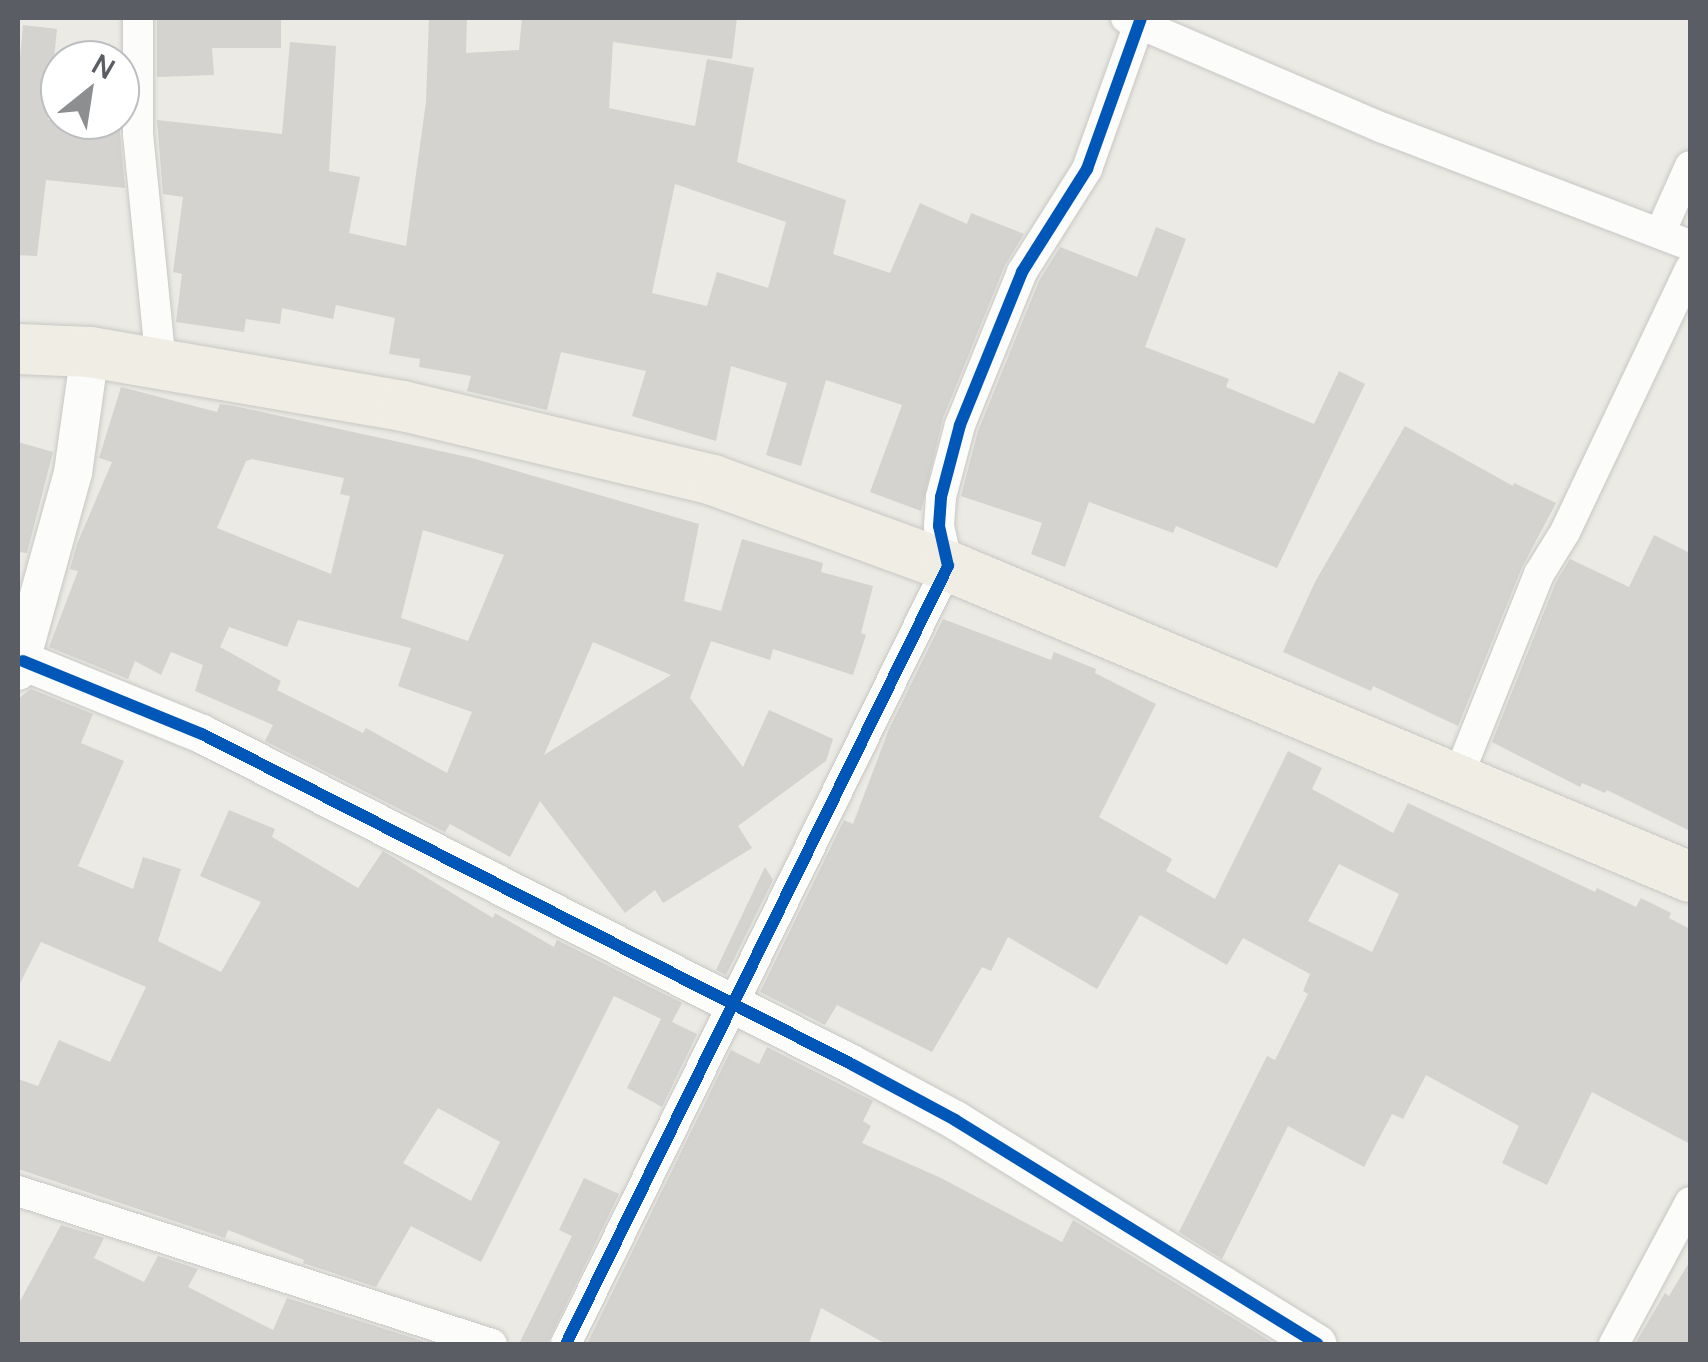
<!DOCTYPE html>
<style>
body{margin:0}
#map{position:relative;width:1708px;height:1362px;overflow:hidden;background:#ebeae4;font-family:Manrope,sans-serif}
div>[style]{position:absolute}
.building>*{inset:0;background:#d4d3cf}
.roads{filter:drop-shadow(0 0 2px #c7c7c5) drop-shadow(0 0 2px #c7c7c5)}
.minor>*{height:30px;margin:-15px;padding:0 15px;transform-origin:15px;border-radius:15px;background:#fcfcfb}
.tertiary>*{height:38px;margin:-19px;padding:0 19px;transform-origin:19px;border-radius:19px;background:#fcfcfb}
.trunk>*{height:50px;margin:-25px;padding:0 25px;transform-origin:25px;border-radius:25px;background:#f0eee4}
.cycleway>*{height:12px;margin:-6px;padding:0 6px;transform-origin:6px;border-radius:6px;background:#0057b8}
span{translate:-50% -50%;white-space:nowrap;text-align:center;line-height:1.15;-webkit-text-stroke:10px #fff;paint-order:stroke}
.frame{position:absolute;inset:0;border:20px solid #5a5d63;pointer-events:none}
.north{position:absolute;left:40px;top:40px;width:100px;height:100px;box-sizing:border-box;background:#fff;border:2px solid #bdbec1;border-radius:50%;rotate:30deg;font-size:28px;font-weight:700;line-height:40px;text-align:center;color:#5a5d63}
.north::after{content:'';display:block;margin:auto;width:35px;height:45px;background:#8d8e90;clip-path:polygon(50% 0,100% 100%,50% 72%,0 100%)}
</style>
<div id="map">
<div class="building">
<i style="clip-path:polygon(157px 18px,281px 18px,281px 48px,212px 48px,214px 75px,157px 77px)"></i>
<i style="clip-path:polygon(evenodd,429px 18px,467px 18px,466px 53px,519px 50px,522px 18px,737px 18px,732px 59px,613px 42px,609px 108px,695px 126px,707px 59px,754px 68px,737px 162px,846px 200px,833px 254px,890px 273px,920px 203px,967px 224px,971px 213px,1024px 234px,1005px 265px,943px 418px,921px 511px,870px 492px,902px 405px,826px 380px,801px 466px,766px 455px,787px 383px,731px 366px,716px 441px,632px 416px,646px 371px,561px 352px,547px 410px,467px 391px,471px 376px,419px 367px,420px 359px,389px 354px,395px 318px,336px 305px,333px 319px,282px 308px,280px 324px,246px 319px,244px 332px,176px 322px,182px 274px,173px 272px,183px 197px,163px 194px,157px 120px,282px 134px,290px 42px,336px 46px,329px 171px,360px 177px,349px 233px,406px 246px,426px 102px,429px 18px,675px 184px,786px 222px,768px 288px,717px 272px,707px 306px,652px 293px,675px 184px)"></i>
<i style="clip-path:polygon(23px 25px,57px 29px,48px 120px,119px 122px,125px 188px,46px 180px,37px 256px,18px 255px,18px 81px)"></i>
<i style="clip-path:polygon(1156px 227px,1186px 239px,1145px 347px,1229px 379px,1226px 387px,1314px 424px,1339px 371px,1365px 384px,1277px 568px,1176px 526px,1173px 533px,1089px 502px,1065px 567px,1031px 554px,1042px 523px,961px 496px,978px 431px,1039px 281px,1060px 247px,1137px 277px)"></i>
<i style="clip-path:polygon(evenodd,121px 387px,217px 412px,220px 404px,234px 406px,472px 458px,699px 524px,684px 601px,721px 611px,742px 539px,823px 563px,821px 572px,873px 586px,861px 633px,866px 635px,853px 675px,773px 649px,770px 660px,711px 641px,690px 698px,743px 767px,769px 710px,833px 739px,826px 761px,738px 826px,752px 848px,663px 903px,655px 890px,625px 913px,540px 801px,510px 857px,450px 824px,445px 832px,265px 741px,273px 725px,195px 691px,203px 665px,171px 652px,161px 675px,135px 661px,128px 679px,49px 647px,78px 571px,70px 569px,77px 544px,112px 462px,99px 458px,121px 387px,252px 459px,344px 478px,340px 494px,350px 496px,331px 574px,217px 528px,246px 461px,252px 459px,121px 387px,423px 530px,504px 555px,468px 641px,401px 618px,423px 530px,121px 387px,298px 620px,411px 648px,398px 686px,472px 712px,447px 773px,366px 728px,363px 733px,277px 690px,281px 681px,220px 647px,229px 627px,287px 647px,298px 620px,121px 387px,593px 642px,671px 675px,544px 755px,593px 642px)"></i>
<i style="clip-path:polygon(1405px 426px,1513px 486px,1514px 483px,1556px 503px,1522px 567px,1458px 726px,1373px 686px,1371px 691px,1283px 652px,1315px 582px)"></i>
<i style="clip-path:polygon(18px 442px,53px 452px,27px 553px,18px 552px)"></i>
<i style="clip-path:polygon(1654px 535px,1690px 553px,1690px 831px,1607px 790px,1605px 793px,1582px 783px,1580px 787px,1492px 742px,1556px 582px,1570px 559px,1629px 587px)"></i>
<i style="clip-path:polygon(evenodd,943px 619px,1051px 660px,1054px 652px,1096px 669px,1095px 673px,1156px 704px,1099px 817px,1172px 859px,1166px 871px,1215px 899px,1288px 751px,1322px 768px,1312px 789px,1393px 833px,1408px 803px,1595px 892px,1597px 888px,1636px 907px,1641px 898px,1671px 913px,1669px 918px,1690px 929px,1690px 1144px,1592px 1092px,1547px 1185px,1502px 1163px,1519px 1126px,1426px 1075px,1403px 1119px,1392px 1114px,1364px 1167px,1288px 1126px,1222px 1259px,1179px 1232px,1267px 1056px,1275px 1060px,1308px 994px,1303px 991px,1310px 974px,1243px 938px,1227px 965px,1140px 915px,1097px 989px,1008px 937px,991px 971px,982px 967px,932px 1052px,837px 1005px,825px 1025px,760px 992px,844px 820px,853px 824px,889px 729px,943px 619px,1339px 864px,1399px 894px,1372px 952px,1308px 921px,1339px 864px)"></i>
<i style="clip-path:polygon(evenodd,31px 689px,93px 714px,81px 743px,124px 761px,78px 866px,133px 889px,143px 857px,181px 869px,158px 941px,221px 972px,261px 902px,200px 876px,229px 810px,275px 829px,272px 837px,358px 888px,383px 851px,493px 918px,495px 913px,554px 947px,557px 940px,682px 1003px,672px 1022px,697px 1034px,662px 1107px,627px 1088px,661px 1019px,614px 996px,481px 1262px,411px 1226px,376px 1287px,303px 1263px,304px 1260px,228px 1230px,225px 1238px,18px 1169px,18px 1079px,38px 1086px,59px 1040px,110px 1062px,146px 987px,41px 942px,18px 987px,18px 699px,31px 689px,438px 1108px,500px 1142px,471px 1201px,403px 1163px,438px 1108px)"></i>
<i style="clip-path:polygon(765px 867px,773px 880px,726px 975px,716px 970px)"></i>
<i style="clip-path:polygon(767px 1047px,873px 1101px,863px 1121px,871px 1126px,862px 1143px,941px 1178px,1062px 1242px,1073px 1220px,1275px 1344px,886px 1344px,821px 1308px,809px 1344px,587px 1344px,731px 1050px,759px 1064px)"></i>
<i style="clip-path:polygon(584px 1178px,619px 1194px,547px 1344px,519px 1344px,572px 1236px,559px 1230px)"></i>
<i style="clip-path:polygon(61px 1225px,104px 1238px,94px 1258px,144px 1282px,158px 1256px,198px 1269px,188px 1287px,273px 1330px,287px 1298px,432px 1344px,18px 1344px,18px 1305px)"></i>
<i style="clip-path:polygon(1690px 1261px,1690px 1344px,1635px 1344px,1665px 1293px,1669px 1296px)"></i>
</div>
<div class="roads">
<div class="minor">
<i style="left:138px;top:18px;width:116px;rotate:90deg"></i>
<i style="left:138px;top:134px;width:232px;rotate:84.3deg"></i>
<i style="left:1126px;top:18px;width:280px;rotate:23.2deg"></i>
<i style="left:1383px;top:128px;width:329px;rotate:20.9deg"></i>
<i style="left:1660px;top:233px;width:73px;rotate:-65.9deg"></i>
<i style="left:1457px;top:779px;width:221px;rotate:-68.2deg"></i>
<i style="left:1539px;top:574px;width:49px;rotate:-58.2deg"></i>
<i style="left:1565px;top:532px;width:291px;rotate:-64.6deg"></i>
<i style="left:18px;top:1191px;width:498px;rotate:17.9deg"></i>
<i style="left:566px;top:1344px;width:867px;rotate:-63.85deg"></i>
<i style="left:948px;top:566px;width:41px;rotate:-102.7deg"></i>
<i style="left:939px;top:526px;width:29px;rotate:-86deg"></i>
<i style="left:941px;top:497px;width:74px;rotate:-75.2deg"></i>
<i style="left:960px;top:425px;width:165px;rotate:-67.9deg"></i>
<i style="left:1022px;top:272px;width:122px;rotate:-57.7deg"></i>
<i style="left:1087px;top:169px;width:160px;rotate:-70.3deg"></i>
<i style="left:1614px;top:1344px;width:161px;rotate:-61.8deg"></i>
</div>
<div class="tertiary">
<i style="left:23px;top:661px;width:193px;rotate:22.2deg"></i>
<i style="left:202px;top:734px;width:730px;rotate:26.95deg"></i>
<i style="left:853px;top:1065px;width:116px;rotate:28.3deg"></i>
<i style="left:955px;top:1120px;width:426px;rotate:31.7deg"></i>
<i style="left:18px;top:671px;width:205px;rotate:-74.5deg"></i>
<i style="left:73px;top:473px;width:122px;rotate:-82deg"></i>
</div>
<div class="trunk">
<i style="left:18px;top:349px;width:72px;rotate:2.4deg"></i>
<i style="left:90px;top:352px;width:318px;rotate:9.8deg"></i>
<i style="left:403px;top:406px;width:319px;rotate:13.4deg"></i>
<i style="left:713px;top:480px;width:250px;rotate:20.1deg"></i>
<i style="left:948px;top:566px;width:805px;rotate:22.74deg"></i>
</div>
</div>
<div class="cycleway">
<i style="left:23px;top:661px;width:193px;rotate:22.2deg"></i>
<i style="left:202px;top:734px;width:730px;rotate:26.95deg"></i>
<i style="left:853px;top:1065px;width:116px;rotate:28.3deg"></i>
<i style="left:955px;top:1120px;width:426px;rotate:31.7deg"></i>
<i style="left:566px;top:1344px;width:867px;rotate:-63.85deg"></i>
<i style="left:948px;top:566px;width:41px;rotate:-102.7deg"></i>
<i style="left:939px;top:526px;width:29px;rotate:-86deg"></i>
<i style="left:941px;top:497px;width:74px;rotate:-75.2deg"></i>
<i style="left:960px;top:425px;width:165px;rotate:-67.9deg"></i>
<i style="left:1022px;top:272px;width:122px;rotate:-57.7deg"></i>
<i style="left:1087px;top:169px;width:160px;rotate:-70.3deg"></i>
</div>
<div class="frame"></div>
<div class="north">N</div>
</div>
